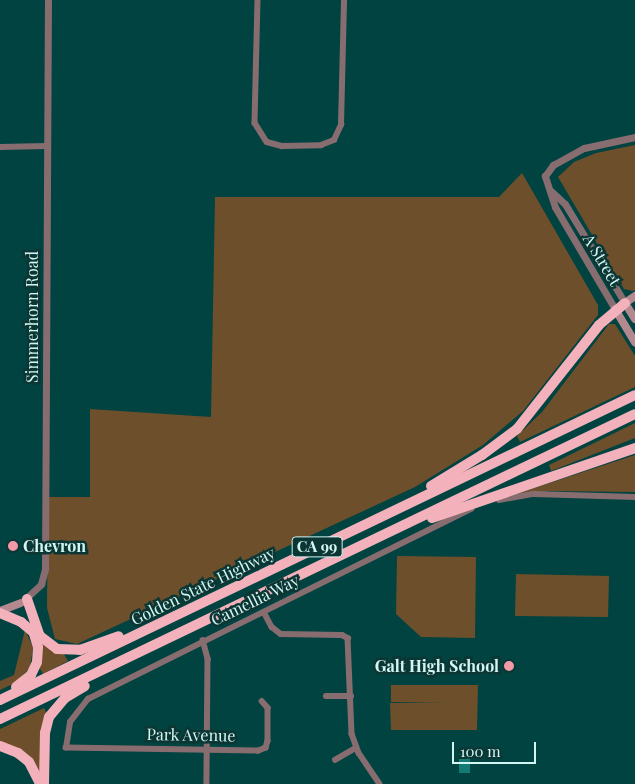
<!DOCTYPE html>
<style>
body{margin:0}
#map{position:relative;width:635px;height:784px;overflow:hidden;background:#004340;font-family:"Playfair Display",serif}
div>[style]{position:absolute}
.green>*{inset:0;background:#6d4f2b}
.water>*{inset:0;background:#137a74}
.minor>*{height:5.5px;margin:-2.75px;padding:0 2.75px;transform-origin:2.75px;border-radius:2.75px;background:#886d70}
.tertiary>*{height:7px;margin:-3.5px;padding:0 3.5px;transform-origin:3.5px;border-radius:3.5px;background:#886d70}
.secondary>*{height:8px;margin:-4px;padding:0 4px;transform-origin:4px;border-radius:4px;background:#b3898f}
.motorway>*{height:10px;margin:-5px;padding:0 5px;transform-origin:5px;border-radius:5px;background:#f3b2bb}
.dots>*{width:14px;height:14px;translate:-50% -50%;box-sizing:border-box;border:2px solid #0c3634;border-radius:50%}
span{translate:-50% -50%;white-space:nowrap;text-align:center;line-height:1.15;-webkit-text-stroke:5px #0c3634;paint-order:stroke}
.shield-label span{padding:1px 4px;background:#0c3634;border:1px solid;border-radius:4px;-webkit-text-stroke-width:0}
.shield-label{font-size:15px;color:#d2f6f3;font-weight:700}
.street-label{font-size:16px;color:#d2f6f3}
.poi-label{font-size:16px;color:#d2f6f3;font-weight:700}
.left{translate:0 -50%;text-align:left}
.right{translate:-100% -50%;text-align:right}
.scale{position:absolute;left:452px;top:742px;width:84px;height:22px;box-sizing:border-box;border:2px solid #d2f6f3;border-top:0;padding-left:6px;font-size:15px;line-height:18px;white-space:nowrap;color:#d2f6f3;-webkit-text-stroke:4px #0c3634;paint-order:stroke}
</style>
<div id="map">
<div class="green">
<i style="clip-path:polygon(635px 145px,635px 290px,633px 291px,624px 289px,558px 177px,574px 162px,596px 153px)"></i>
<i style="clip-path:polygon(522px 173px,598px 305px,598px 315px,523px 411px,483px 445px,415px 487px,77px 644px,55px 639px,47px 608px,48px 497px,90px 497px,90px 409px,211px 417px,215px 197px,499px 197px)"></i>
<i style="clip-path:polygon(609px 324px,615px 324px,635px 356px,635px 387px,520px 442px,517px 436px,542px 412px)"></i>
<i style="clip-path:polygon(635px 423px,635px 438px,551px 471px,549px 465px)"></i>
<i style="clip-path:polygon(635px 455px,635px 492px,550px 491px,510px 496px)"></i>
<i style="clip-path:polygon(397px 556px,476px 557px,475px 638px,421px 637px,396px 614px)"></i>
<i style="clip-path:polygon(516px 574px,609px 576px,608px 617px,515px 616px)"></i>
<i style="clip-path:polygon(25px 630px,33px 647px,30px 668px,15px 683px,0 690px,0 681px,14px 675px)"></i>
<i style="clip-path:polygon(42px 643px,64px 654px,68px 661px,43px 674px,39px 667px)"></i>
<i style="clip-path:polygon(391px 685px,478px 685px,477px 730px,391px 730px,390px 703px,444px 702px,391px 702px)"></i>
<i style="clip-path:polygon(44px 708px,47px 714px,41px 777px,24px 752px,0 742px,0 729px)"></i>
</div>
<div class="water">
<i style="clip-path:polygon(459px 754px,470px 754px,470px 773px,459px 773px)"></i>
</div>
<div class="minor">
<i style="left:258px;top:0;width:123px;rotate:91.4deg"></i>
<i style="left:255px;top:123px;width:22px;rotate:58deg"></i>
<i style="left:267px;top:142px;width:16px;rotate:15deg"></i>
<i style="left:282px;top:146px;width:39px;rotate:-1deg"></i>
<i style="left:321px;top:145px;width:14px;rotate:-21deg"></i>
<i style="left:334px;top:140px;width:17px;rotate:-65deg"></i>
<i style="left:341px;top:125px;width:125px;rotate:-88.6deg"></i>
<i style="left:0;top:147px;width:47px;rotate:-1.2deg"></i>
<i style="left:499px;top:500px;width:36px;rotate:-10deg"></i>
<i style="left:534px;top:494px;width:101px;rotate:1.7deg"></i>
<i style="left:264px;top:612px;width:17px;rotate:62deg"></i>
<i style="left:272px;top:627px;width:11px;rotate:38deg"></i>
<i style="left:281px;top:634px;width:61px;rotate:0.9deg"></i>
<i style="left:342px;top:635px;width:7px;rotate:27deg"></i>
<i style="left:348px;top:638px;width:96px;rotate:87.6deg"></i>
<i style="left:352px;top:734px;width:20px;rotate:70deg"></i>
<i style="left:359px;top:753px;width:37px;rotate:56deg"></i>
<i style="left:203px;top:640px;width:20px;rotate:75deg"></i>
<i style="left:208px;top:659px;width:125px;rotate:90.5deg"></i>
<i style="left:326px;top:696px;width:25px"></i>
<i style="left:262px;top:701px;width:9px;rotate:49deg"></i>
<i style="left:268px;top:708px;width:33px;rotate:90deg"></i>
<i style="left:268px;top:741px;width:7px;rotate:106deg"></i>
<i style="left:266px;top:748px;width:8px;rotate:157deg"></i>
<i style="left:259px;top:751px;width:193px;rotate:-179.1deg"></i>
<i style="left:66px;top:748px;width:26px;rotate:-81deg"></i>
<i style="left:70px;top:722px;width:29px;rotate:-52deg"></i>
<i style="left:88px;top:699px;width:428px;rotate:-26.4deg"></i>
<i style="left:335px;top:760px;width:24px;rotate:-30deg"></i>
</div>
<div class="tertiary">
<i style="left:551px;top:191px;width:19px;rotate:43deg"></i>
<i style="left:565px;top:204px;width:116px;rotate:58.8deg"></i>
<i style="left:615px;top:309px;width:118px;rotate:-120.5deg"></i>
<i style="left:555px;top:207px;width:33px;rotate:-108deg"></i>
<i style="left:545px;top:176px;width:14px;rotate:-54deg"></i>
<i style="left:553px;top:165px;width:35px;rotate:-29deg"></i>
<i style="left:584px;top:148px;width:52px;rotate:-12.2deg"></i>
<i style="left:23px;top:601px;width:25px;rotate:-43deg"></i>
<i style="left:41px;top:584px;width:16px;rotate:-75deg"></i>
<i style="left:45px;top:569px;width:569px;rotate:-89.7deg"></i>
</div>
<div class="secondary">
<i style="left:635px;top:296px;width:12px;rotate:145deg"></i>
<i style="left:625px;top:303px;width:19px;rotate:58deg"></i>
<i style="left:615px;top:309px;width:39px;rotate:59deg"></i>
<i style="left:0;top:611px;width:22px;rotate:-21deg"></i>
</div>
<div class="motorway">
<i style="left:431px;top:486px;width:60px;rotate:-31.3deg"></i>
<i style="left:482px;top:455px;width:44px;rotate:-36.6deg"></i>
<i style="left:517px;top:429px;width:132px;rotate:-51.7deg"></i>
<i style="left:599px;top:325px;width:34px;rotate:-40deg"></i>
<i style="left:432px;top:518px;width:215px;rotate:-19deg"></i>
<i style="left:27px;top:599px;width:39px;rotate:71deg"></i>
<i style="left:40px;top:636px;width:21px;rotate:37deg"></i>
<i style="left:57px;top:649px;width:23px;rotate:2deg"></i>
<i style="left:80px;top:650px;width:41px;rotate:-19.7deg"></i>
<i style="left:0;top:613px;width:23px;rotate:23deg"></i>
<i style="left:21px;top:622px;width:16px;rotate:40deg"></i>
<i style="left:16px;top:687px;width:19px;rotate:-39deg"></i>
<i style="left:31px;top:675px;width:14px;rotate:-65deg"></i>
<i style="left:37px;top:662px;width:15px;rotate:-86deg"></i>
<i style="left:38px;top:647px;width:17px;rotate:-107deg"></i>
<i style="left:0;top:700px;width:704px;rotate:-25.66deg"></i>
<i style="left:0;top:719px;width:704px;rotate:-25.66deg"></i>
<i style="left:0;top:746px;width:19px;rotate:21deg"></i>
<i style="left:18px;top:753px;width:14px;rotate:39deg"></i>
<i style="left:29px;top:762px;width:25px;rotate:63deg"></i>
<i style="left:44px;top:784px;width:51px;rotate:-88.9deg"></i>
<i style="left:45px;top:733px;width:16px;rotate:-76deg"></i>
<i style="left:49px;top:717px;width:25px;rotate:-50deg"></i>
<i style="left:65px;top:698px;width:23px;rotate:-31deg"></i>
</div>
<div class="dots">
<i style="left:13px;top:546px;background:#f39aa9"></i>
<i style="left:509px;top:666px;background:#f39aa9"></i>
</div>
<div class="shield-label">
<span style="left:317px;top:547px">CA 99</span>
</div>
<div class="street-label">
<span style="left:602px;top:260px;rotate:59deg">A Street</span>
<span style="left:32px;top:317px;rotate:-90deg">Simmerhorn Road</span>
<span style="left:203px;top:586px;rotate:-26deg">Golden State Highway</span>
<span style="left:255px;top:600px;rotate:-26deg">Camellia Way</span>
<span style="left:191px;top:735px;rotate:1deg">Park Avenue</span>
</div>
<div class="poi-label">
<span class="left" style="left:23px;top:546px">Chevron</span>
<span class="right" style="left:499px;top:666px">Galt High School</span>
</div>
<div class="scale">100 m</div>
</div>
